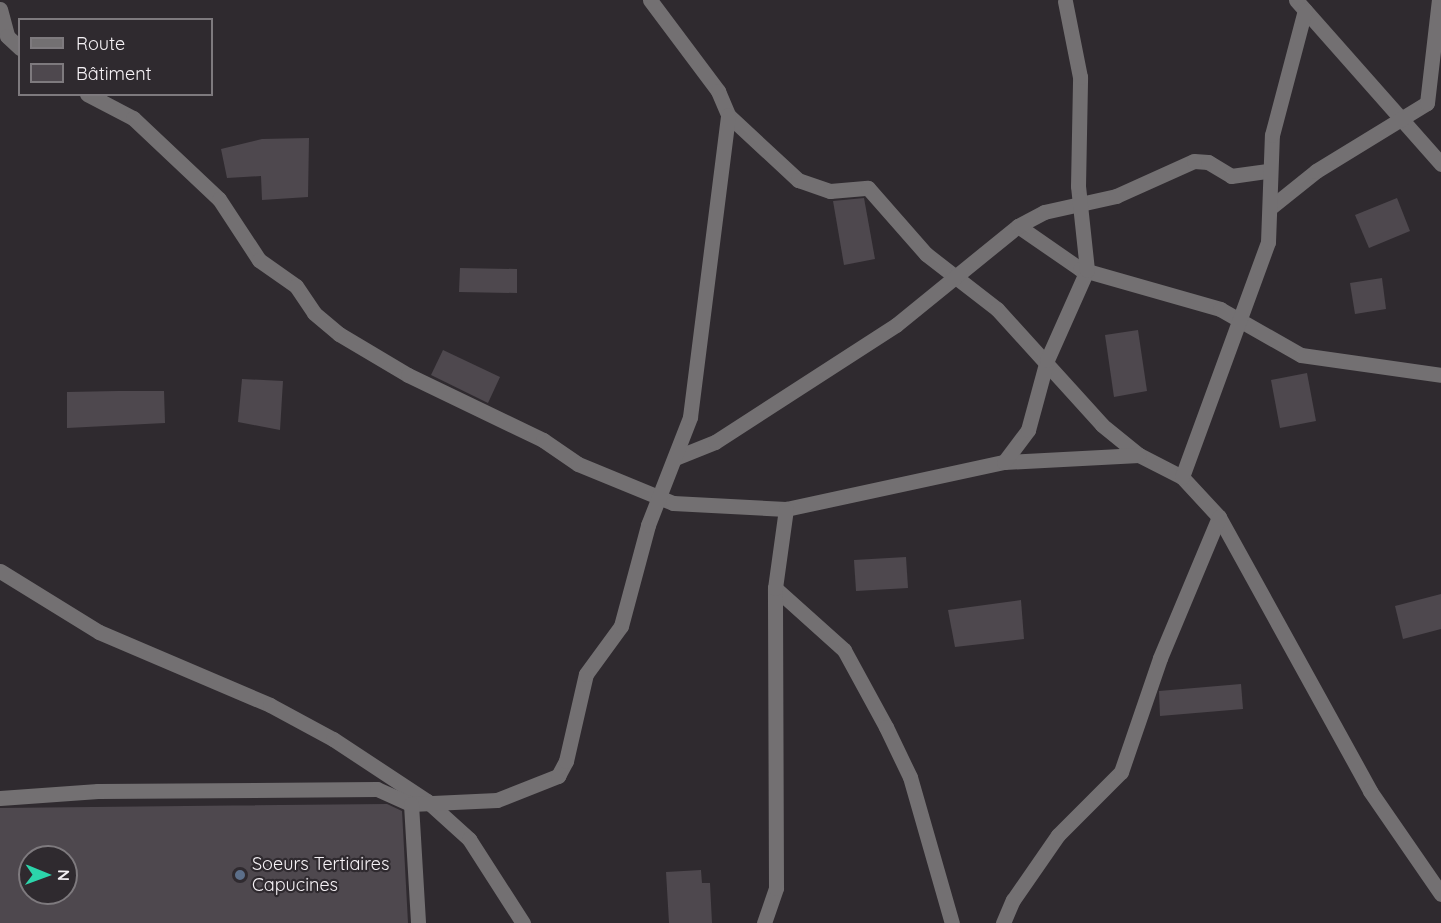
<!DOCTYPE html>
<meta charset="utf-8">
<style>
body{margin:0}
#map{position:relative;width:1441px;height:923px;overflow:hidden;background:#2f2a2f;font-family:Quicksand,sans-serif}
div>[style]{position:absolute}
.building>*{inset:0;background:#4e484e}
.minor>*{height:15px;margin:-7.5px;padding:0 7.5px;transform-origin:7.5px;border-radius:7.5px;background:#737072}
.dots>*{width:16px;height:16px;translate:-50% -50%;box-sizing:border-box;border:3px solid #2f2a2f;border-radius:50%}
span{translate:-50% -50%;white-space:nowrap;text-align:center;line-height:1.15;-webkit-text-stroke:4.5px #2f2a2f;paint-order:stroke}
.poi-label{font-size:18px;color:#f5f1f5}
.left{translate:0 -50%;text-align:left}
.legend{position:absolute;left:18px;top:18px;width:195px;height:78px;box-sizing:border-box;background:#2f2a2f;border:2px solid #7e7a7e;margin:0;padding:8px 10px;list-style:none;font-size:18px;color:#f5f1f5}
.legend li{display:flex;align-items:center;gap:12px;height:30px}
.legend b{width:30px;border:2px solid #7e7a7e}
.north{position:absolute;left:18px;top:845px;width:60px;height:60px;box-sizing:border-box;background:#2f2a2f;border:2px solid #7e7a7e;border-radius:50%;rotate:91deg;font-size:16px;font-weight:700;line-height:24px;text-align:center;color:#f5f1f5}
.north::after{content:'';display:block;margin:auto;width:21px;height:27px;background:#2cd5ab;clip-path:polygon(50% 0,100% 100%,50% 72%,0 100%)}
</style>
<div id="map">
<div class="building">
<i style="clip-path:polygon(309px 138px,308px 197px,262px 200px,261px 176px,227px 178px,221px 149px,262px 139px)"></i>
<i style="clip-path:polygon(864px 198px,875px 259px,844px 265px,833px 201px)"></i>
<i style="clip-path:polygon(1397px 198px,1410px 231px,1369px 248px,1355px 215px)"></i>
<i style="clip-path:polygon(460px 268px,517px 269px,517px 293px,459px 292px)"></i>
<i style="clip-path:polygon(1382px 278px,1386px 309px,1355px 314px,1350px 283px)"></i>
<i style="clip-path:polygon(1138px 330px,1147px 391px,1114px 397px,1105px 335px)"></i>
<i style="clip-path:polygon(443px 350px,500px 377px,488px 403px,431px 375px)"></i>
<i style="clip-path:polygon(1307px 373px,1316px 421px,1280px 428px,1271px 380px)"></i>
<i style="clip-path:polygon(242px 379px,283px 381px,280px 430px,238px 422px)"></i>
<i style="clip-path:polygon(118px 391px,164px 391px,165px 423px,67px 428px,67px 392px)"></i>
<i style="clip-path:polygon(906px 557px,908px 588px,856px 591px,854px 560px)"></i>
<i style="clip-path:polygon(1441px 594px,1441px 629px,1403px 639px,1395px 606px)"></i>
<i style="clip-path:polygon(1021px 600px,1024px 639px,955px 647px,948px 610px)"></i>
<i style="clip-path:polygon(1241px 684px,1243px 709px,1160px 716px,1159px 691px)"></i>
<i style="clip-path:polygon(evenodd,387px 804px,402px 811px,408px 923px,0 923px,0 808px,387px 804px,30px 857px,66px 857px,66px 893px,30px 893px,30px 857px)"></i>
<i style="clip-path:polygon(701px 870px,702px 883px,710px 883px,712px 923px,669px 923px,666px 872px)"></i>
</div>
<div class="minor">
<i style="left:650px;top:0;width:114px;rotate:53.2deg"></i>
<i style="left:718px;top:91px;width:26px;rotate:67deg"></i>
<i style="left:728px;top:115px;width:96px;rotate:42.9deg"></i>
<i style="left:798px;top:180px;width:34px;rotate:19deg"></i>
<i style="left:830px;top:191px;width:38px;rotate:-5deg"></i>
<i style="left:868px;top:188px;width:88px;rotate:48.7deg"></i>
<i style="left:926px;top:254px;width:90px;rotate:37.8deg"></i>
<i style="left:997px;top:309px;width:156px;rotate:47.8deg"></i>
<i style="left:1102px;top:425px;width:48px;rotate:39deg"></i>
<i style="left:1139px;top:455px;width:48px;rotate:27.1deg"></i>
<i style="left:1182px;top:477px;width:54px;rotate:47.2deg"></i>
<i style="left:1219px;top:517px;width:313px;rotate:61.1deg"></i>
<i style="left:1370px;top:791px;width:125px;rotate:55.4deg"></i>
<i style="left:1296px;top:0;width:219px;rotate:48.5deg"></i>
<i style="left:0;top:9px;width:28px;rotate:75deg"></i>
<i style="left:7px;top:36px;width:18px;rotate:43deg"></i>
<i style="left:87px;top:94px;width:52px;rotate:27.6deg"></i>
<i style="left:133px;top:118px;width:118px;rotate:43.3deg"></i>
<i style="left:219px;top:199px;width:73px;rotate:56.7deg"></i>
<i style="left:259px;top:260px;width:45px;rotate:35.1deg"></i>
<i style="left:296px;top:286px;width:32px;rotate:56deg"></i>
<i style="left:314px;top:313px;width:33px;rotate:40deg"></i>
<i style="left:339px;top:334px;width:80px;rotate:30.7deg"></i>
<i style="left:408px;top:375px;width:150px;rotate:25.7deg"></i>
<i style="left:543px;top:440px;width:42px;rotate:34.4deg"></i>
<i style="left:578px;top:464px;width:103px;rotate:22.3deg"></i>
<i style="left:673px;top:503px;width:113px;rotate:3deg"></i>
<i style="left:786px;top:509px;width:223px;rotate:-12.2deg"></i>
<i style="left:1004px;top:462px;width:135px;rotate:-3deg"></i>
<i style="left:1270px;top:208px;width:59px;rotate:-38.8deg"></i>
<i style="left:1316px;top:171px;width:130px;rotate:-31.5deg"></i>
<i style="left:1427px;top:103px;width:104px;rotate:-83.4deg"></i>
<i style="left:1018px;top:226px;width:75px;rotate:34.7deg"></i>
<i style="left:1080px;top:269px;width:146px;rotate:15.9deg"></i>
<i style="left:1220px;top:309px;width:93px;rotate:29.6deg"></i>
<i style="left:1301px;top:355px;width:141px;rotate:8.1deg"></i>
<i style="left:675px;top:458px;width:43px;rotate:-21.8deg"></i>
<i style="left:715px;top:442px;width:216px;rotate:-32.9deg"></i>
<i style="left:896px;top:325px;width:157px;rotate:-39.1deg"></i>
<i style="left:1018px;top:226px;width:30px;rotate:-28deg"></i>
<i style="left:1044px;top:212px;width:74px;rotate:-12.5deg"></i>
<i style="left:1116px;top:196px;width:85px;rotate:-24.2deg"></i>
<i style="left:1194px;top:161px;width:14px;rotate:4deg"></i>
<i style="left:1208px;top:162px;width:27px;rotate:31deg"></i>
<i style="left:1231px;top:176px;width:37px;rotate:-8deg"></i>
<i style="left:1004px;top:462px;width:40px;rotate:-53deg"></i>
<i style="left:1028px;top:430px;width:73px;rotate:-74.8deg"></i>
<i style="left:1047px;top:360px;width:98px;rotate:-66deg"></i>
<i style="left:1087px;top:270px;width:84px;rotate:-96.1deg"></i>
<i style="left:1078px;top:186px;width:109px;rotate:-88.9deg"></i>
<i style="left:1080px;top:77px;width:77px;rotate:-101.2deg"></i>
<i style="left:1182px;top:477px;width:250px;rotate:-69.9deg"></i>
<i style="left:1268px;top:242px;width:107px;rotate:-87.9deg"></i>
<i style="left:1272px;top:135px;width:129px;rotate:-75.2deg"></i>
<i style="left:0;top:571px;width:116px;rotate:31.6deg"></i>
<i style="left:99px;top:632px;width:186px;rotate:23.1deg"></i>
<i style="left:270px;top:705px;width:72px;rotate:28.4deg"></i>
<i style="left:333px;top:739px;width:113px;rotate:33.4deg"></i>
<i style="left:427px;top:801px;width:57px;rotate:42.1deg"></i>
<i style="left:469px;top:839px;width:100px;rotate:57.3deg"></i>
<i style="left:775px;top:588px;width:93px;rotate:41.9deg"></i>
<i style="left:844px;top:650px;width:88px;rotate:61.4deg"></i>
<i style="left:886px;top:727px;width:55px;rotate:64.4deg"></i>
<i style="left:910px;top:777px;width:152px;rotate:74deg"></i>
<i style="left:0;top:798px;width:98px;rotate:-4.1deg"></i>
<i style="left:98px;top:791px;width:279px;rotate:-0.4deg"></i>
<i style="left:377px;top:789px;width:37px;rotate:24deg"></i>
<i style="left:411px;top:804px;width:86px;rotate:-2.7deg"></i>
<i style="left:497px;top:800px;width:66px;rotate:-21.5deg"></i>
<i style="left:558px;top:776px;width:17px;rotate:-62deg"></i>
<i style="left:566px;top:761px;width:89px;rotate:-77.1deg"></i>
<i style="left:586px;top:674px;width:59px;rotate:-53.9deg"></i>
<i style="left:621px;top:626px;width:105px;rotate:-75deg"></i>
<i style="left:648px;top:525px;width:116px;rotate:-68.7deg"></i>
<i style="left:690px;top:417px;width:304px;rotate:-82.8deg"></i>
<i style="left:411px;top:804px;width:119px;rotate:86.6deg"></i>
<i style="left:764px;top:923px;width:37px;rotate:-71deg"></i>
<i style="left:776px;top:888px;width:300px;rotate:-90.2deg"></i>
<i style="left:775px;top:588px;width:80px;rotate:-82.1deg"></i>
<i style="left:1003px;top:923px;width:25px;rotate:-67deg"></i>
<i style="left:1013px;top:900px;width:79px;rotate:-55.3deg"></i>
<i style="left:1058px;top:835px;width:89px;rotate:-45deg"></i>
<i style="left:1121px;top:772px;width:120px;rotate:-71.1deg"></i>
<i style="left:1160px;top:658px;width:153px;rotate:-67.3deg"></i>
</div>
<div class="dots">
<i style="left:240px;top:875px;background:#5c6f8a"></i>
</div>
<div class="poi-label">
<span class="left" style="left:252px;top:875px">Soeurs Tertiaires<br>Capucines</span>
</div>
<ul class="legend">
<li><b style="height:8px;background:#737072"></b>Route</li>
<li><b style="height:16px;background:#4e484e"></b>Bâtiment</li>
</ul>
<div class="north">N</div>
</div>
